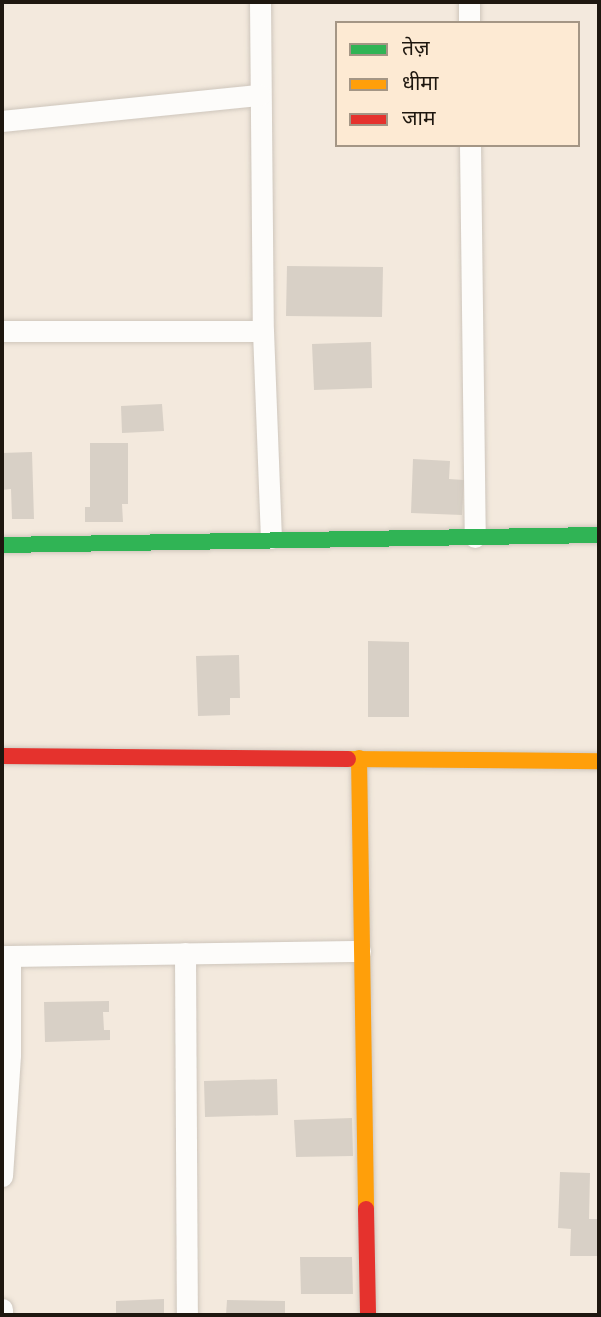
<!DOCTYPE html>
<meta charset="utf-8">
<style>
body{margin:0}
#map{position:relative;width:601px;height:1317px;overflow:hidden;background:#f3e9dd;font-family:Arial,"Noto Sans Devanagari",sans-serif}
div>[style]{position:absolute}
.building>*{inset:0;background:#d8d0c6}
.roads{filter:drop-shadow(0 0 2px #cec6bc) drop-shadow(0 0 2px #cec6bc)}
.street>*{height:21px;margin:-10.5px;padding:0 10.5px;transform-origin:10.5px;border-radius:10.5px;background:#fdfcfa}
.fast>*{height:16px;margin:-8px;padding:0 8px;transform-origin:8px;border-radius:8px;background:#30b455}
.slow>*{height:16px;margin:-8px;padding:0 8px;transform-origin:8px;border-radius:8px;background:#ff9f0a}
.jam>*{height:16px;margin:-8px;padding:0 8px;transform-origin:8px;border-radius:8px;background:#e5322d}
span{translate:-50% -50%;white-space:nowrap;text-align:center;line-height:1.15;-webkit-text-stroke:7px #fdead3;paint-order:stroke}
.frame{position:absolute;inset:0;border:4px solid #1e170f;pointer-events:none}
.legend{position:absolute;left:335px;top:21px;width:245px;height:126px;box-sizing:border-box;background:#fdead3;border:2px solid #a49685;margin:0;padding:9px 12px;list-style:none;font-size:21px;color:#1e170f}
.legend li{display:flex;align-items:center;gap:14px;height:35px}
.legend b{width:35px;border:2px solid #a49685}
</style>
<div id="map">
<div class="building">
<i style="clip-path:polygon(287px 266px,383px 267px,382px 317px,286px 316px)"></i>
<i style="clip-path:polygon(371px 342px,372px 388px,314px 390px,312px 344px)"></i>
<i style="clip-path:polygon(162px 404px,164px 431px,122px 433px,121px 406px)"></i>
<i style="clip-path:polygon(90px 443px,128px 443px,128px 504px,122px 504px,123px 522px,85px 522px,85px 507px,90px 507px)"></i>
<i style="clip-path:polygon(32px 452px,34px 519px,12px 519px,11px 489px,2px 490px,2px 453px)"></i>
<i style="clip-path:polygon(413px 459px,450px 461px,449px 479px,464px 480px,462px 515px,411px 513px)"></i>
<i style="clip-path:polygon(368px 641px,409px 642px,409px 717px,368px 717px)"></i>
<i style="clip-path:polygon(239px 655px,240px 698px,230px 698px,230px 715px,198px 716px,196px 656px)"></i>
<i style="clip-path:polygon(109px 1001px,109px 1012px,103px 1012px,104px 1030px,110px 1030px,110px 1040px,45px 1042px,44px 1002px)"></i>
<i style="clip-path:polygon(277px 1079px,278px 1115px,205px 1117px,204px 1081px)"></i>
<i style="clip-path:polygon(352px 1118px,353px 1156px,296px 1157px,294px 1120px)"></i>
<i style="clip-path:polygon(560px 1172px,590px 1173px,589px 1219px,599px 1219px,599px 1256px,570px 1256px,571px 1229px,558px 1228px)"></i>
<i style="clip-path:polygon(300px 1257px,352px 1257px,353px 1294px,301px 1294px)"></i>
<i style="clip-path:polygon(164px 1299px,164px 1315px,116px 1315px,116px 1301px)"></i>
<i style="clip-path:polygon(227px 1300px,285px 1301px,285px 1315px,226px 1315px)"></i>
</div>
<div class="roads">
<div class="street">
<i style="left:260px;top:2px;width:329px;rotate:89.5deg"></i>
<i style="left:263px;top:331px;width:207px;rotate:87.8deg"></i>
<i style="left:469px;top:2px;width:21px;rotate:90deg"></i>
<i style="left:2px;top:121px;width:259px;rotate:-5.8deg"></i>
<i style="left:470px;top:145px;width:392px;rotate:89.3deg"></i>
<i style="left:2px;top:331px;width:261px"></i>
<i style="left:185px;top:953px;width:362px;rotate:89.7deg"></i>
<i style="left:2px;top:956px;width:358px;rotate:-0.8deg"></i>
<i style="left:2px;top:1176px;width:122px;rotate:-86.2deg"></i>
<i style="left:10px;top:1054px;width:98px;rotate:-90deg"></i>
<i style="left:2px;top:1309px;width:6px;rotate:90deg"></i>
</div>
<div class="fast">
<i style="left:2px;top:545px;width:597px;rotate:-0.96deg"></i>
</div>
<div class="slow">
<i style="left:359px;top:758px;width:451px;rotate:89.1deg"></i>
<i style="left:348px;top:759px;width:251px;rotate:0.5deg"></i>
</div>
<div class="jam">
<i style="left:2px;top:756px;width:346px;rotate:0.5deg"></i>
<i style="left:366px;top:1209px;width:106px;rotate:88.9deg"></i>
</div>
</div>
<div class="frame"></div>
<ul class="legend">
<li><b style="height:9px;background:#30b455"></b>तेज़</li>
<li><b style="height:9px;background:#ff9f0a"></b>धीमा</li>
<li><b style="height:9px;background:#e5322d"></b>जाम</li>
</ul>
</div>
